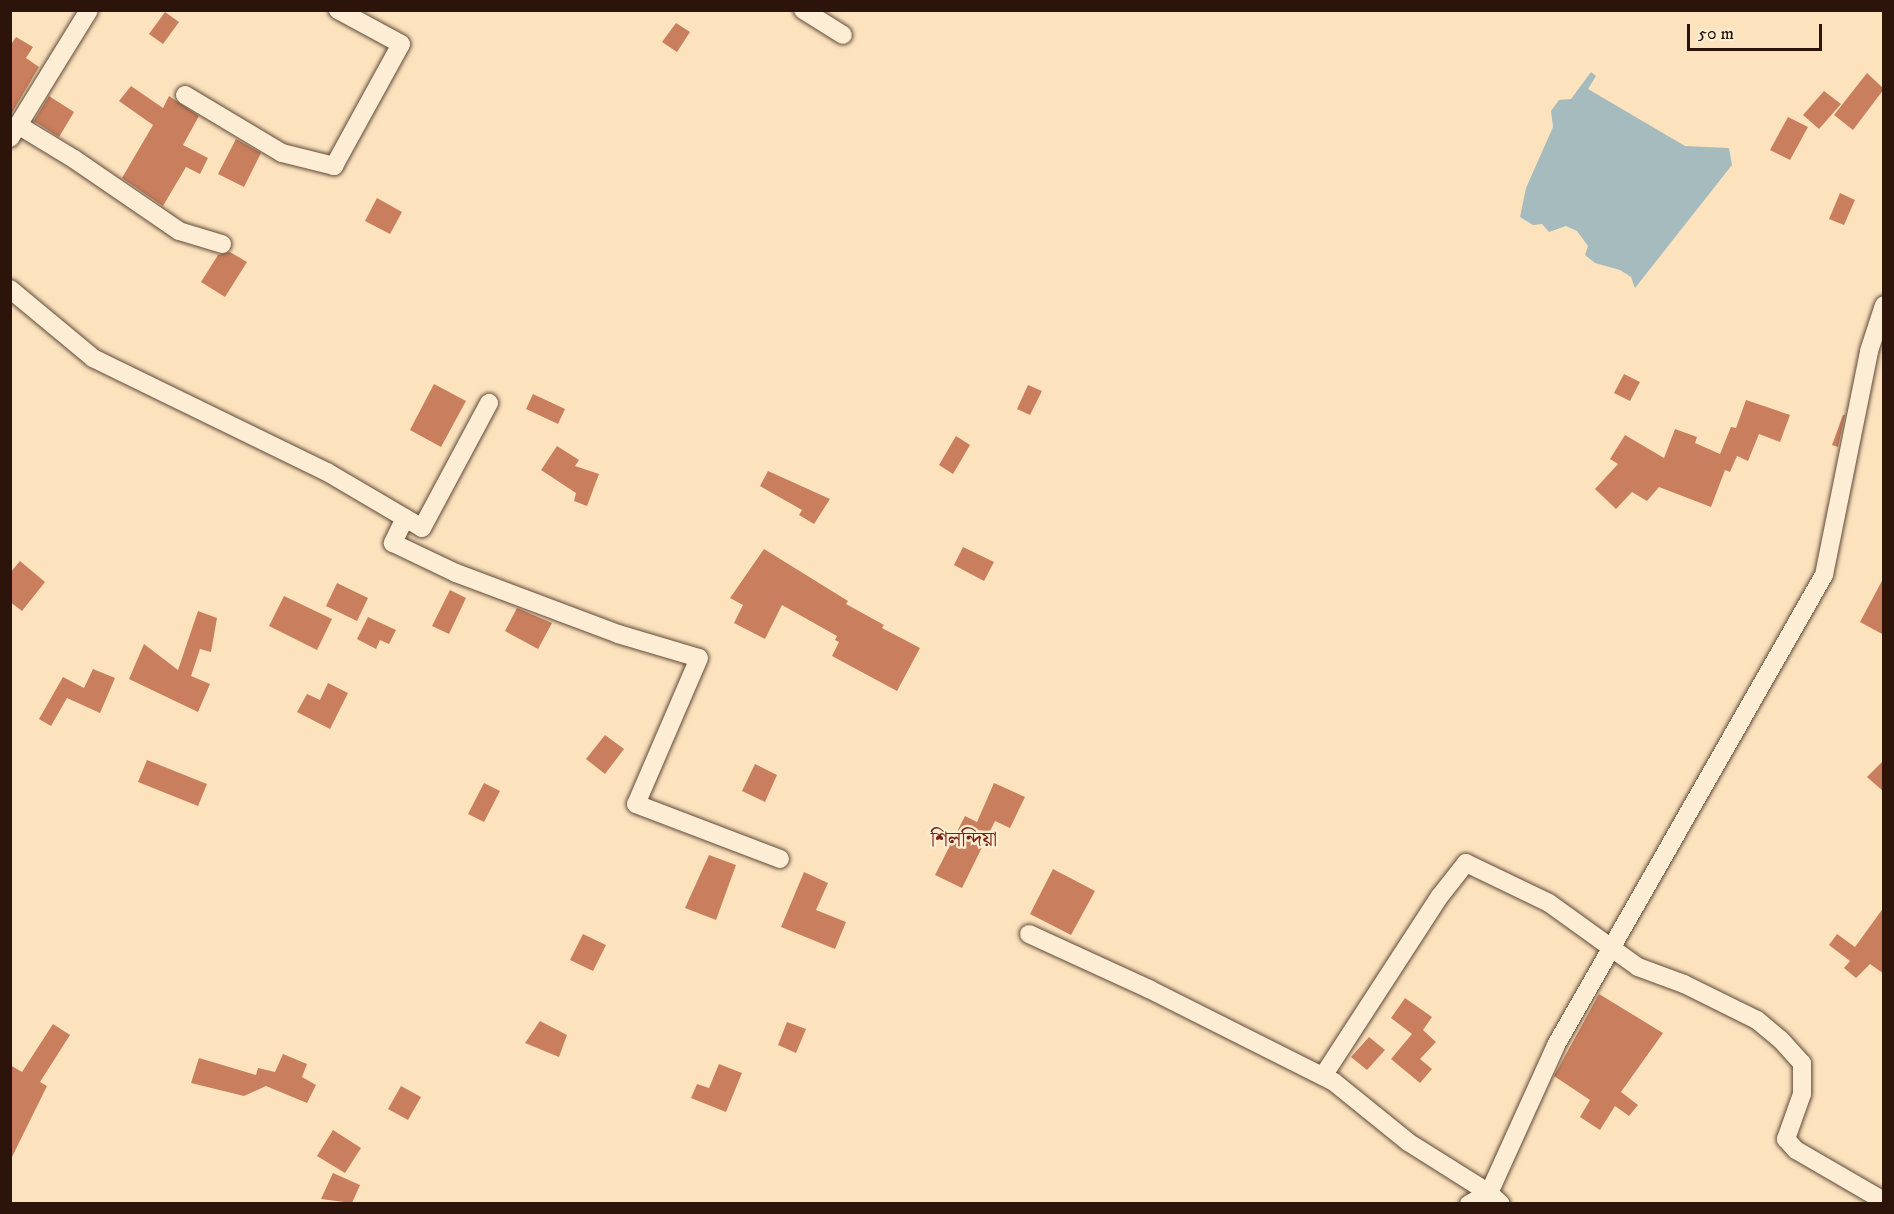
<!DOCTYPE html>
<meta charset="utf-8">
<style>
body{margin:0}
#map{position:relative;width:1894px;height:1214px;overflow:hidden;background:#fce3be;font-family:"IM FELL DW Pica","Noto Serif Bengali",serif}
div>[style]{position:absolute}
.water>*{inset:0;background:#a6bbbe}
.building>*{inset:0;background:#c97f5d}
.roads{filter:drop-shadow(0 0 2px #604837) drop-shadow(0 0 2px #604837)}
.minor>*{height:18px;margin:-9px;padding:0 9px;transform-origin:9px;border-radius:9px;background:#fdedd5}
span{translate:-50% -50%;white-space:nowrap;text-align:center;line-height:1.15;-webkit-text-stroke:4.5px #fdedd5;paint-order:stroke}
.quarter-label{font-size:21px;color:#7a1f14}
.frame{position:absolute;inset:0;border:12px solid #2c140a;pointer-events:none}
.scale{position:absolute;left:1687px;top:24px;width:135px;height:27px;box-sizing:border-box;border:3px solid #2c140a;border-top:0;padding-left:8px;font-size:18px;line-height:21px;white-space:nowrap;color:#2c140a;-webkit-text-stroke:4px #fdedd5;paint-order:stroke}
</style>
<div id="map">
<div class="water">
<i style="clip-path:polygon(1591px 72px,1596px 76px,1588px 89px,1685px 146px,1729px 148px,1732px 165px,1635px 288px,1631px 277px,1620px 270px,1595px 263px,1585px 255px,1588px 246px,1577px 231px,1566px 226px,1549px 232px,1542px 224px,1533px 225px,1520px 217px,1526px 188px,1553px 127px,1551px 111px,1559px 100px,1571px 99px)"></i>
</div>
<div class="building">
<i style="clip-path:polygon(165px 12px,179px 22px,163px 44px,149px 34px)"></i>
<i style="clip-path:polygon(676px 23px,690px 32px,677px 52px,662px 42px)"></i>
<i style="clip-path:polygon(16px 37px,33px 47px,26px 58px,39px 67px,10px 116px,10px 46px)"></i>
<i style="clip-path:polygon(1867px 73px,1884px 89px,1853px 130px,1834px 115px)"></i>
<i style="clip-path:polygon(131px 86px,163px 108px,169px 96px,199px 116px,183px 145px,208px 158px,200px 174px,186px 167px,163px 206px,122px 178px,153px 125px,119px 101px)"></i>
<i style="clip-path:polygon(1824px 91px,1841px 104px,1819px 129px,1803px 115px)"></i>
<i style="clip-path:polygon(49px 96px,74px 112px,59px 137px,34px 121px)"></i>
<i style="clip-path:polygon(1788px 117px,1808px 127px,1790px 160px,1770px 150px)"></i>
<i style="clip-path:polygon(236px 139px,261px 153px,244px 187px,218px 174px)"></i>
<i style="clip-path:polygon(1840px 193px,1855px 200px,1844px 225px,1829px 219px)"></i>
<i style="clip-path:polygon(377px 198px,402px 212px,390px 234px,365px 221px)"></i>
<i style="clip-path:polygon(230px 252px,247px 262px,225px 297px,201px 282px,218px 255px)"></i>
<i style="clip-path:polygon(1624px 374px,1640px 382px,1630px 401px,1614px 393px)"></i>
<i style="clip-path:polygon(434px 384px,466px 401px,441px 447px,410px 430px)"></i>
<i style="clip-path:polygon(1028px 385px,1042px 391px,1030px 415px,1017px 409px)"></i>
<i style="clip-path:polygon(533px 394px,565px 409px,558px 424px,526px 409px)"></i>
<i style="clip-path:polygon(1746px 400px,1790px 415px,1780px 442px,1759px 434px,1748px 461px,1737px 456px,1730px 472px,1725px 470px,1711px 507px,1659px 487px,1647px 501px,1632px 492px,1616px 509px,1595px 489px,1618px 464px,1610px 459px,1625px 435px,1664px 458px,1675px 429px,1697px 437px,1695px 443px,1720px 454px,1731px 427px,1736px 428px)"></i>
<i style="clip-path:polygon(1843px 415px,1845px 415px,1838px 447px,1832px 445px)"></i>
<i style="clip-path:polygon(956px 436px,970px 445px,953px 474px,939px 465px)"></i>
<i style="clip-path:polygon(557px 446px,579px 460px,575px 466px,599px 474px,587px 506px,574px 501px,576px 493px,541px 470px)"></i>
<i style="clip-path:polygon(768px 471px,830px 499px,814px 524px,799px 515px,802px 510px,760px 486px)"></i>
<i style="clip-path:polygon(963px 547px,994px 562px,984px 581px,954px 565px)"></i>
<i style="clip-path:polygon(764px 549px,848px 601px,846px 604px,884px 625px,882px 628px,920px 648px,897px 691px,832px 656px,839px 642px,835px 640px,837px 636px,782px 605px,765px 639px,734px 623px,743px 605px,730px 598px)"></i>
<i style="clip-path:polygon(20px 561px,45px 582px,22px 611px,10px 602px,10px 573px)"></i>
<i style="clip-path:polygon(1884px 577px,1884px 635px,1860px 622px)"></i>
<i style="clip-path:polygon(337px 583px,368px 598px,357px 621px,326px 606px)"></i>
<i style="clip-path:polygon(450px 590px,466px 598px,449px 634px,432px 626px)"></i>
<i style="clip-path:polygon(284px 596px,332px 619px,317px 650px,269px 626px)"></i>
<i style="clip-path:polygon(517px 608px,552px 623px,538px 649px,505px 631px)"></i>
<i style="clip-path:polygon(198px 611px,217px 618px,211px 652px,200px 649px,191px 676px,210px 684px,198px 712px,129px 679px,144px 644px,178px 670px)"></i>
<i style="clip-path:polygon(368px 617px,396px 630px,389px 644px,380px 640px,376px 649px,357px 639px)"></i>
<i style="clip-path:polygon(93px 669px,115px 678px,100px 713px,67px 698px,51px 726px,39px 719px,63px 677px,84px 688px)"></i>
<i style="clip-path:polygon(328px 683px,348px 693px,330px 729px,297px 712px,307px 694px,320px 700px)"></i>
<i style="clip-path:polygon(605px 735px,624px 749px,605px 774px,586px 759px)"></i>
<i style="clip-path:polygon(147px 760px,207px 784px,198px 806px,138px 782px)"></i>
<i style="clip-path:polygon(1884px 760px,1884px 792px,1867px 777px)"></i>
<i style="clip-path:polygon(755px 764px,777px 775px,765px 802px,742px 791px)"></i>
<i style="clip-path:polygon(484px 783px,500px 791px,484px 822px,468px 814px)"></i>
<i style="clip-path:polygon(994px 783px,1025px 797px,1010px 828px,995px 821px,962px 888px,935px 875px,965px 816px,977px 822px)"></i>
<i style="clip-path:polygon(709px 855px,736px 865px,716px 920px,685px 908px)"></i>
<i style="clip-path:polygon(1053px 869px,1095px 891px,1071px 935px,1030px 914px)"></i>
<i style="clip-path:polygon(804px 872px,828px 883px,816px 910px,846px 922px,835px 949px,781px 927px)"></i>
<i style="clip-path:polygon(1884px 907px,1884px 974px,1870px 964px,1856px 978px,1844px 968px,1850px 961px,1829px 945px,1837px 934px,1855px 947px)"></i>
<i style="clip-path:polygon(583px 934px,606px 945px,593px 971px,570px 960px)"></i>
<i style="clip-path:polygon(1599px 994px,1663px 1033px,1621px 1092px,1638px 1105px,1629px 1116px,1615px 1106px,1600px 1130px,1580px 1117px,1590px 1100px,1554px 1076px)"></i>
<i style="clip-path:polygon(1405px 998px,1432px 1017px,1423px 1030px,1436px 1042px,1420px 1059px,1432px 1069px,1420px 1083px,1391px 1059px,1412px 1034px,1391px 1018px)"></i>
<i style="clip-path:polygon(540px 1021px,567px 1035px,559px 1057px,525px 1043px)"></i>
<i style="clip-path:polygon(787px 1022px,806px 1029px,796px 1053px,778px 1045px)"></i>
<i style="clip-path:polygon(53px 1024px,70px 1035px,40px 1082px,47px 1086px,10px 1161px,10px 1065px,22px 1072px)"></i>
<i style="clip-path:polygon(1369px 1037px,1385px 1050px,1367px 1070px,1351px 1057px)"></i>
<i style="clip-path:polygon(283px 1054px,307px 1064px,302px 1077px,316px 1085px,307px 1103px,266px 1086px,244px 1096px,191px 1083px,199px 1058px,256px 1075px,258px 1068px,275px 1072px)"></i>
<i style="clip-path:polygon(719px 1064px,742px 1073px,726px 1112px,691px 1098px,697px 1084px,709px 1088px)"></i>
<i style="clip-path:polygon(401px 1086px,421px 1097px,408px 1120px,388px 1109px)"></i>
<i style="clip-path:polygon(333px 1130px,361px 1148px,345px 1173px,317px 1156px)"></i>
<i style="clip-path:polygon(333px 1173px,360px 1185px,352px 1203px,321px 1199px)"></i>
</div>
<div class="roads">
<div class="minor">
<i style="left:803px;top:10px;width:47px;rotate:32deg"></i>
<i style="left:185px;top:95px;width:113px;rotate:30.9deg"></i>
<i style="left:282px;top:153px;width:54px;rotate:14deg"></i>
<i style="left:334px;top:166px;width:139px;rotate:-61.2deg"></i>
<i style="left:401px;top:44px;width:72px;rotate:-151.6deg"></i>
<i style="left:18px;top:125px;width:66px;rotate:31.3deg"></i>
<i style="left:74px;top:159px;width:127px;rotate:34.4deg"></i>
<i style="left:179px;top:231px;width:45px;rotate:16.8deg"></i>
<i style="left:10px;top:138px;width:150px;rotate:-58.3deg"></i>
<i style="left:10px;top:289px;width:108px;rotate:39.7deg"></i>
<i style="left:93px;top:358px;width:260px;rotate:26deg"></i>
<i style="left:327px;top:472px;width:110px;rotate:30.5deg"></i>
<i style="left:422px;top:528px;width:142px;rotate:-61.8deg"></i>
<i style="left:405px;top:518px;width:28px;rotate:116deg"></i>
<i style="left:393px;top:543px;width:70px;rotate:25.5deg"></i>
<i style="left:456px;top:573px;width:173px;rotate:20.6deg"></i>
<i style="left:618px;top:634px;width:84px;rotate:16.5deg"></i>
<i style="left:699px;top:658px;width:159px;rotate:113.3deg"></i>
<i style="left:636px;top:804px;width:154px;rotate:20.9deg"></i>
<i style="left:1029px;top:934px;width:132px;rotate:24.6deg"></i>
<i style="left:1149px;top:989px;width:207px;rotate:26.7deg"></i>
<i style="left:1334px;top:1082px;width:95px;rotate:39deg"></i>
<i style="left:1408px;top:1142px;width:96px;rotate:32.2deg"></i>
<i style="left:1489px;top:1193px;width:162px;rotate:-65.6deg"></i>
<i style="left:1556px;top:1045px;width:541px;rotate:-60.31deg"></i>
<i style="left:1824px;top:575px;width:228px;rotate:-78.6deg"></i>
<i style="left:1869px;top:351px;width:48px;rotate:-71.9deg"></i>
<i style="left:1323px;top:1076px;width:215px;rotate:-57deg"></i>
<i style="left:1440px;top:896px;width:42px;rotate:-51.8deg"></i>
<i style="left:1466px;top:863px;width:92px;rotate:25.7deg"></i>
<i style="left:1549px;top:903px;width:110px;rotate:35.7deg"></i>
<i style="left:1638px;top:967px;width:49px;rotate:20.3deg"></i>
<i style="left:1684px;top:984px;width:81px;rotate:26.3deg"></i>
<i style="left:1757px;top:1020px;width:31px;rotate:40deg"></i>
<i style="left:1781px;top:1040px;width:31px;rotate:48deg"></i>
<i style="left:1802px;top:1063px;width:31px;rotate:90deg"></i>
<i style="left:1802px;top:1094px;width:48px;rotate:109.6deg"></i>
<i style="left:1786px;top:1139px;width:15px;rotate:48deg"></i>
<i style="left:1796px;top:1150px;width:102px;rotate:30.1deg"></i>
<i style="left:1469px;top:1204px;width:23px;rotate:-29deg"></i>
<i style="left:1489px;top:1193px;width:16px;rotate:43deg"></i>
</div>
</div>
<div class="quarter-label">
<span style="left:964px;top:840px">শিলন্দিয়া</span>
</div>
<div class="frame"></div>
<div class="scale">50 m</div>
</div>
